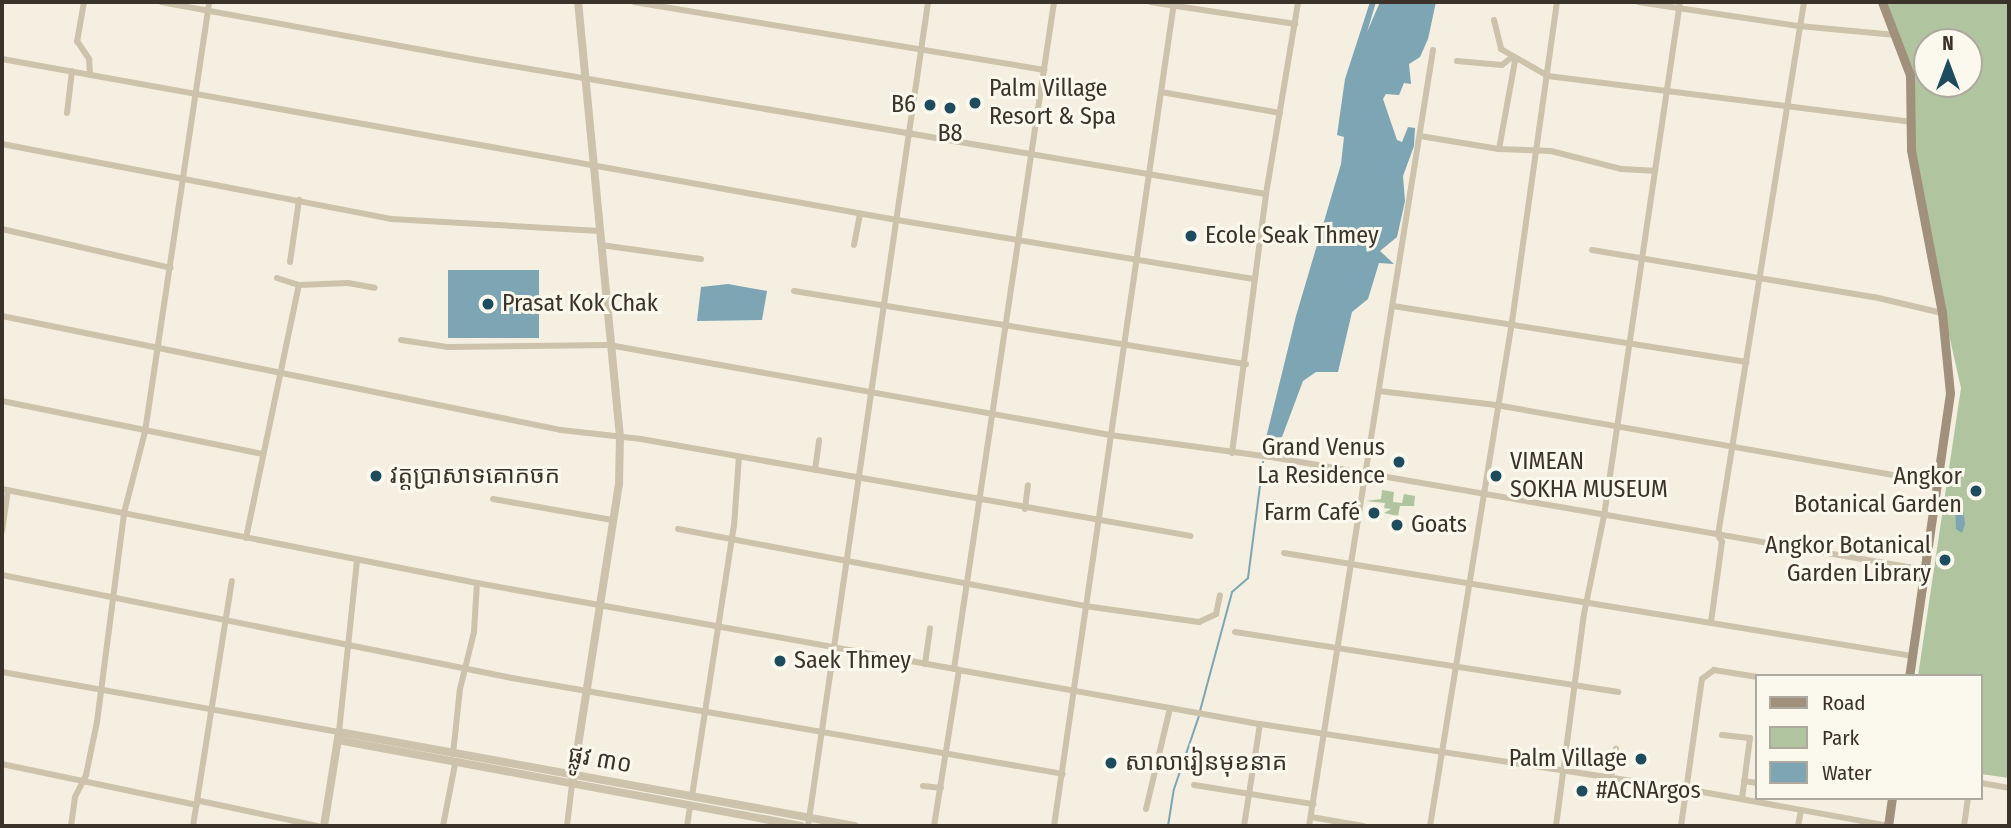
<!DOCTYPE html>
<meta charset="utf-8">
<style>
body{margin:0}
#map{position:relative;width:2011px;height:828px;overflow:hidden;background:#f4efe0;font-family:"Fira Sans Condensed","Noto Sans Khmer",sans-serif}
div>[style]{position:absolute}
.green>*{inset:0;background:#b0c49f}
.water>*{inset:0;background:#7da5b3}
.stream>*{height:2px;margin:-1px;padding:0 1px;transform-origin:1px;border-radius:1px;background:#7da5b3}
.minor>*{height:6px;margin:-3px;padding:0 3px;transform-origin:3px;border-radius:3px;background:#cdc2ab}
.tertiary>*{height:8px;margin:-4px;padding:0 4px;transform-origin:4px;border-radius:4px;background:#cdc2ab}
.secondary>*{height:9px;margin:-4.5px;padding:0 4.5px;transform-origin:4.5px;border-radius:4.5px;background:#a1917c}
.dots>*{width:19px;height:19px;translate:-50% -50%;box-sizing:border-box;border:4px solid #fbf8ed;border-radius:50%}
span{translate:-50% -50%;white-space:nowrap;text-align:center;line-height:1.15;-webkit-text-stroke:6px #fbf8ed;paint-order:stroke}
.poi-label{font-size:24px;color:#3b332a}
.left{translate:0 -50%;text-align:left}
.right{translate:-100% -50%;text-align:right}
.street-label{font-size:24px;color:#3b332a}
.frame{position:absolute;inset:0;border:4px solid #3b332a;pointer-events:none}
.legend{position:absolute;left:1755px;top:674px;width:228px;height:126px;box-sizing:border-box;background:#fbf8ed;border:2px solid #aea99f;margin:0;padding:9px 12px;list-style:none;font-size:21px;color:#3b332a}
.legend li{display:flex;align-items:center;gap:14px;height:35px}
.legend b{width:35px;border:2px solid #aea99f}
.north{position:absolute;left:1913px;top:28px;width:70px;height:70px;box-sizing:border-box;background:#fbf8ed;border:2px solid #aea99f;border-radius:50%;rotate:0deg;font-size:19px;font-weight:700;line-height:28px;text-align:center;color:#3b332a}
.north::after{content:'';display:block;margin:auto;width:24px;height:32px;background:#1d4c5e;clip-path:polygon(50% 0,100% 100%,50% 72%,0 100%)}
</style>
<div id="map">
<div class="green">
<i style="clip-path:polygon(evenodd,1882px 2px,2009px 2px,2009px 778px,1981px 774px,1981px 676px,1918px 676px,1961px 388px,1915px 184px,1912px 92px,1882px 2px,1927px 42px,1969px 42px,1969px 84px,1927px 84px,1927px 42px)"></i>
<i style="clip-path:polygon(1382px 490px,1394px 492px,1393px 502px,1402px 503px,1404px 494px,1415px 496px,1414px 506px,1400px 506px,1398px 516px,1384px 513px,1391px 509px,1384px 508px,1385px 503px,1366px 501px,1381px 499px)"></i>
</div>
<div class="water">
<i style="clip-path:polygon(1370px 2px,1376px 2px,1367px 32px,1380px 2px,1436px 2px,1428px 39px,1420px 57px,1409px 64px,1411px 84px,1404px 83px,1399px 95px,1386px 94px,1383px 99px,1397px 140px,1402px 142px,1408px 127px,1415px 128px,1414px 146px,1403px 176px,1405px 201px,1397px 237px,1380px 251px,1394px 264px,1379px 263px,1368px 299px,1352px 312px,1338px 372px,1316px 372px,1303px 381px,1282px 437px,1266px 438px,1296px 316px,1341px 164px,1344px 137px,1337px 135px,1345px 79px)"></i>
<i style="clip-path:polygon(448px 270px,539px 270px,539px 338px,448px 338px)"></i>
<i style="clip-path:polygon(728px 284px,767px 291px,762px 320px,697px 321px,701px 287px)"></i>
<i style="clip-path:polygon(1955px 500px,1962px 502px,1965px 524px,1962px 533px,1956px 529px)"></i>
</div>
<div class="stream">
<i style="left:1264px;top:452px;width:14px;rotate:-65deg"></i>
<i style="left:1200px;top:711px;width:123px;rotate:-74.9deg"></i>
<i style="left:1232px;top:592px;width:21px;rotate:-41deg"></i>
<i style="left:1248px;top:578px;width:117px;rotate:-82.6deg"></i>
<i style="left:1168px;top:826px;width:37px;rotate:-81deg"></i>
<i style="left:1174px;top:789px;width:77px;rotate:-71.1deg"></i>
</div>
<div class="minor">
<i style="left:84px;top:2px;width:40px;rotate:100deg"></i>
<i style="left:77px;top:41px;width:22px;rotate:56deg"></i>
<i style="left:89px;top:59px;width:16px;rotate:86deg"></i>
<i style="left:161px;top:2px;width:321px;rotate:10.4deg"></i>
<i style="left:477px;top:60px;width:800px;rotate:9.64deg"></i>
<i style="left:634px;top:2px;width:416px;rotate:9.4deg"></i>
<i style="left:1150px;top:2px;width:147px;rotate:8.6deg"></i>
<i style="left:1638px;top:2px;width:163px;rotate:8.5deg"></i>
<i style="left:1799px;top:26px;width:97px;rotate:5.3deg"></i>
<i style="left:1494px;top:20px;width:30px;rotate:76deg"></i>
<i style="left:1501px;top:49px;width:54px;rotate:29.9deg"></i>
<i style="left:1548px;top:76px;width:365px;rotate:7.2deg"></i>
<i style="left:2px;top:59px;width:909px;rotate:10.2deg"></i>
<i style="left:897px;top:220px;width:363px;rotate:9.4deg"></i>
<i style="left:1457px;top:61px;width:45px;rotate:5.1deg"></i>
<i style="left:1502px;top:65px;width:11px;rotate:-38deg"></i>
<i style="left:1161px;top:92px;width:121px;rotate:10deg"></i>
<i style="left:67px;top:113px;width:42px;rotate:-83.2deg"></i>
<i style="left:1420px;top:136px;width:80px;rotate:9.3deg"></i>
<i style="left:1499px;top:149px;width:52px;rotate:2.2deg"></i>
<i style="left:1551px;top:151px;width:72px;rotate:14.4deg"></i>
<i style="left:1621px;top:169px;width:33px;rotate:3deg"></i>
<i style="left:2px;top:144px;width:396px;rotate:10.9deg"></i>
<i style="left:391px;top:219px;width:209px;rotate:3.3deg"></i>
<i style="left:1499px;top:149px;width:89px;rotate:-79.7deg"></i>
<i style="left:2px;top:229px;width:173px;rotate:13deg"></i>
<i style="left:601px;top:245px;width:101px;rotate:8deg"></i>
<i style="left:854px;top:245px;width:32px;rotate:-79deg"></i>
<i style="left:1592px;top:250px;width:286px;rotate:9.5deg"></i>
<i style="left:1874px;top:297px;width:70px;rotate:13.2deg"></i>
<i style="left:290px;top:262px;width:63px;rotate:-81.7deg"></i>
<i style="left:277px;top:278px;width:23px;rotate:18deg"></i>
<i style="left:299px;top:285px;width:49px;rotate:-2.3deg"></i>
<i style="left:348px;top:283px;width:27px;rotate:10deg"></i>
<i style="left:794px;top:291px;width:458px;rotate:9.2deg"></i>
<i style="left:1393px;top:306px;width:358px;rotate:9deg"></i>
<i style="left:2px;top:316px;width:571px;rotate:11.53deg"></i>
<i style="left:561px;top:430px;width:81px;rotate:6.4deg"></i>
<i style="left:641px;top:439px;width:558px;rotate:10deg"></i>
<i style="left:401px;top:340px;width:48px;rotate:8.5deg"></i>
<i style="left:448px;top:347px;width:161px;rotate:-0.7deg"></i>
<i style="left:609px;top:345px;width:509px;rotate:10.18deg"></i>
<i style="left:1110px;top:435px;width:162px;rotate:7.8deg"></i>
<i style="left:1271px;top:457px;width:664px;rotate:9.8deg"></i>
<i style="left:1379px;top:391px;width:118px;rotate:6.8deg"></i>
<i style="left:1496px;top:405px;width:448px;rotate:10deg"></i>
<i style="left:2px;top:401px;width:266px;rotate:11.5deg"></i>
<i style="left:1232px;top:453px;width:261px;rotate:-82.5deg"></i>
<i style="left:1266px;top:194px;width:195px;rotate:-80.5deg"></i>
<i style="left:815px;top:470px;width:30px;rotate:-82deg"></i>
<i style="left:2px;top:489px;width:484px;rotate:11.2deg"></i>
<i style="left:477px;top:583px;width:490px;rotate:10.2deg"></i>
<i style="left:959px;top:670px;width:306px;rotate:10.2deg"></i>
<i style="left:1260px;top:724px;width:431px;rotate:8.7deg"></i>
<i style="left:1686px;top:789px;width:206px;rotate:10.3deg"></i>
<i style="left:493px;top:499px;width:121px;rotate:10deg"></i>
<i style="left:1025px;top:509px;width:24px;rotate:-83deg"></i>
<i style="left:678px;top:529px;width:414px;rotate:10.7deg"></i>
<i style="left:1085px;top:606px;width:115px;rotate:8deg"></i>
<i style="left:1199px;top:622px;width:19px;rotate:-25deg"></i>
<i style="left:1216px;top:614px;width:19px;rotate:-78deg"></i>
<i style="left:2px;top:531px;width:41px;rotate:-81.7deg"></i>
<i style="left:246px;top:538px;width:258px;rotate:-78.2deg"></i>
<i style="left:1284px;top:553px;width:636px;rotate:9.31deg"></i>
<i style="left:2px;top:575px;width:520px;rotate:11.42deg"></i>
<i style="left:512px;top:678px;width:559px;rotate:9.88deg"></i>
<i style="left:1711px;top:622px;width:81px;rotate:-82.2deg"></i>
<i style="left:1722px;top:542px;width:8px;rotate:-120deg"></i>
<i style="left:1718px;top:535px;width:540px;rotate:-80.83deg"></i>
<i style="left:1235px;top:632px;width:388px;rotate:8.9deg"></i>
<i style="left:925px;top:664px;width:36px;rotate:-82deg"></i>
<i style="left:954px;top:669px;width:674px;rotate:-81.47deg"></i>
<i style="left:2px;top:672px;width:342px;rotate:10.1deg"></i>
<i style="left:339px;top:732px;width:173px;rotate:-84deg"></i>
<i style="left:1722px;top:735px;width:28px;rotate:6deg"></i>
<i style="left:1750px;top:738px;width:62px;rotate:97.5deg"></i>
<i style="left:453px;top:754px;width:65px;rotate:-83.9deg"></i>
<i style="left:460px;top:689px;width:59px;rotate:-76.2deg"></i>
<i style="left:474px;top:632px;width:49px;rotate:-86.5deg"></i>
<i style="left:2px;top:764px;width:199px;rotate:11.9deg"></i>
<i style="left:1611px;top:777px;width:29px;rotate:-80deg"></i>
<i style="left:1744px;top:781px;width:13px;rotate:9deg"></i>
<i style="left:1981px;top:783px;width:28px;rotate:10deg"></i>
<i style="left:1194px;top:785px;width:121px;rotate:9.1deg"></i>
<i style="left:923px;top:786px;width:18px;rotate:6deg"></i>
<i style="left:692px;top:796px;width:273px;rotate:-81.2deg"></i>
<i style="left:734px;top:526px;width:69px;rotate:-85.9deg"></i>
<i style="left:200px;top:801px;width:121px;rotate:12deg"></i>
<i style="left:1146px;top:809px;width:104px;rotate:-76.6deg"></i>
<i style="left:1311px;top:817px;width:53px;rotate:9.8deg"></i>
<i style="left:71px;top:826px;width:29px;rotate:-82deg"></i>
<i style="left:75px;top:797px;width:25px;rotate:-63deg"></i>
<i style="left:86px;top:775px;width:54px;rotate:-78.3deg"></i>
<i style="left:97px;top:722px;width:211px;rotate:-82.6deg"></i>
<i style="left:124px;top:513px;width:84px;rotate:-75.5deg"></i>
<i style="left:145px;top:432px;width:435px;rotate:-81.5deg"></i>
<i style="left:193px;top:826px;width:248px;rotate:-81deg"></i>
<i style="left:443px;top:826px;width:63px;rotate:-79deg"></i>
<i style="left:567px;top:826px;width:42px;rotate:-83.2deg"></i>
<i style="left:687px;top:826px;width:20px;rotate:-81deg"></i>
<i style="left:808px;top:826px;width:833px;rotate:-81.71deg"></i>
<i style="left:934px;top:826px;width:158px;rotate:-80.9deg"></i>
<i style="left:1054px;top:826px;width:833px;rotate:-81.71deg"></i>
<i style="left:1244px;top:826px;width:103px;rotate:-81.1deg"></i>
<i style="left:1309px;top:826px;width:786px;rotate:-80.92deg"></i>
<i style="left:1430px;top:826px;width:511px;rotate:-80.76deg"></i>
<i style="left:1512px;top:322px;width:323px;rotate:-82deg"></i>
<i style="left:1556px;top:826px;width:214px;rotate:-82.5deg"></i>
<i style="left:1584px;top:614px;width:100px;rotate:-78.5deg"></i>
<i style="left:1604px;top:516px;width:520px;rotate:-81.59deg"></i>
<i style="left:1681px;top:826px;width:148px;rotate:-81.9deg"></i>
<i style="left:1702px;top:679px;width:15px;rotate:-37deg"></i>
<i style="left:1714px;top:670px;width:44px;rotate:9.2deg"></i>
<i style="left:1798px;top:826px;width:16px;rotate:-79deg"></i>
<i style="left:1964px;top:826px;width:28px;rotate:-82deg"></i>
</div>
<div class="tertiary">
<i style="left:338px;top:740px;width:471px;rotate:10.5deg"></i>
<i style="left:572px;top:784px;width:304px;rotate:-81.1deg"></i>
<i style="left:619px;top:484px;width:47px;rotate:-88.8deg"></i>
<i style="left:620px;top:437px;width:437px;rotate:-95.5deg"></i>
<i style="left:324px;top:826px;width:95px;rotate:-80.9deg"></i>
<i style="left:339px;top:732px;width:524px;rotate:10.32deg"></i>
</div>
<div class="secondary">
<i style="left:1882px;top:2px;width:78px;rotate:69deg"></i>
<i style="left:1910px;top:75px;width:75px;rotate:89.2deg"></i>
<i style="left:1911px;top:150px;width:166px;rotate:79.2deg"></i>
<i style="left:1942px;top:313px;width:80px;rotate:84.3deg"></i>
<i style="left:1950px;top:393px;width:286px;rotate:98.2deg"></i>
<i style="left:1888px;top:826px;width:28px;rotate:-82deg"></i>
</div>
<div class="dots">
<i style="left:975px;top:103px;background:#1d4c5e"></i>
<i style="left:930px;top:105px;background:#1d4c5e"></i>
<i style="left:950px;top:108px;background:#1d4c5e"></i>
<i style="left:1191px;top:236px;background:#1d4c5e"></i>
<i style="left:488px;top:304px;background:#1d4c5e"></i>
<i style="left:1399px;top:462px;background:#1d4c5e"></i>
<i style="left:376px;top:476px;background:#1d4c5e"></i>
<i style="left:1496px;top:476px;background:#1d4c5e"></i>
<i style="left:1976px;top:491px;background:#1d4c5e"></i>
<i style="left:1374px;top:513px;background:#1d4c5e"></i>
<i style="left:1397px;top:525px;background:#1d4c5e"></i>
<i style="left:1945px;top:560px;background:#1d4c5e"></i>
<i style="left:780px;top:661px;background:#1d4c5e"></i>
<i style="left:1641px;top:759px;background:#1d4c5e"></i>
<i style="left:1111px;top:763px;background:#1d4c5e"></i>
<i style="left:1582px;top:791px;background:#1d4c5e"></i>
</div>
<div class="poi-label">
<span class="left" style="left:989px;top:103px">Palm Village<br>Resort &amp; Spa</span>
<span class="right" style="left:916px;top:105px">B6</span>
<span style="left:950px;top:134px">B8</span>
<span class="left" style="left:1205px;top:236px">Ecole Seak Thmey</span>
<span class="left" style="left:502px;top:304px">Prasat Kok Chak</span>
<span class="right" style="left:1385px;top:462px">Grand Venus<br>La Residence</span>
<span class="left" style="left:1510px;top:476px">VIMEAN<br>SOKHA MUSEUM</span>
<span class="left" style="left:390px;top:476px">វត្តប្រាសាទគោកចក</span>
<span class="right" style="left:1962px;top:491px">Angkor<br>Botanical Garden</span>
<span class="right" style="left:1360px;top:513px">Farm Café</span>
<span class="left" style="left:1411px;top:525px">Goats</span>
<span class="right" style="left:1931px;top:560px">Angkor Botanical<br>Garden Library</span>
<span class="left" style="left:794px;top:661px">Saek Thmey</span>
<span class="right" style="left:1627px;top:759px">Palm Village</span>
<span class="left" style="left:1125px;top:763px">សាលារៀនមុខនាគ</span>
<span class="left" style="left:1596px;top:791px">#ACNArgos</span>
</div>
<div class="street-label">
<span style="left:600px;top:760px;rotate:10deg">ផ្លូវ ៣០</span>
</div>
<div class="frame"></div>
<ul class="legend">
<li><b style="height:9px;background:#a1917c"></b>Road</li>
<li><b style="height:19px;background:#b0c49f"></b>Park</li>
<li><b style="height:19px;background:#7da5b3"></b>Water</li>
</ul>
<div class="north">N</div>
</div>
